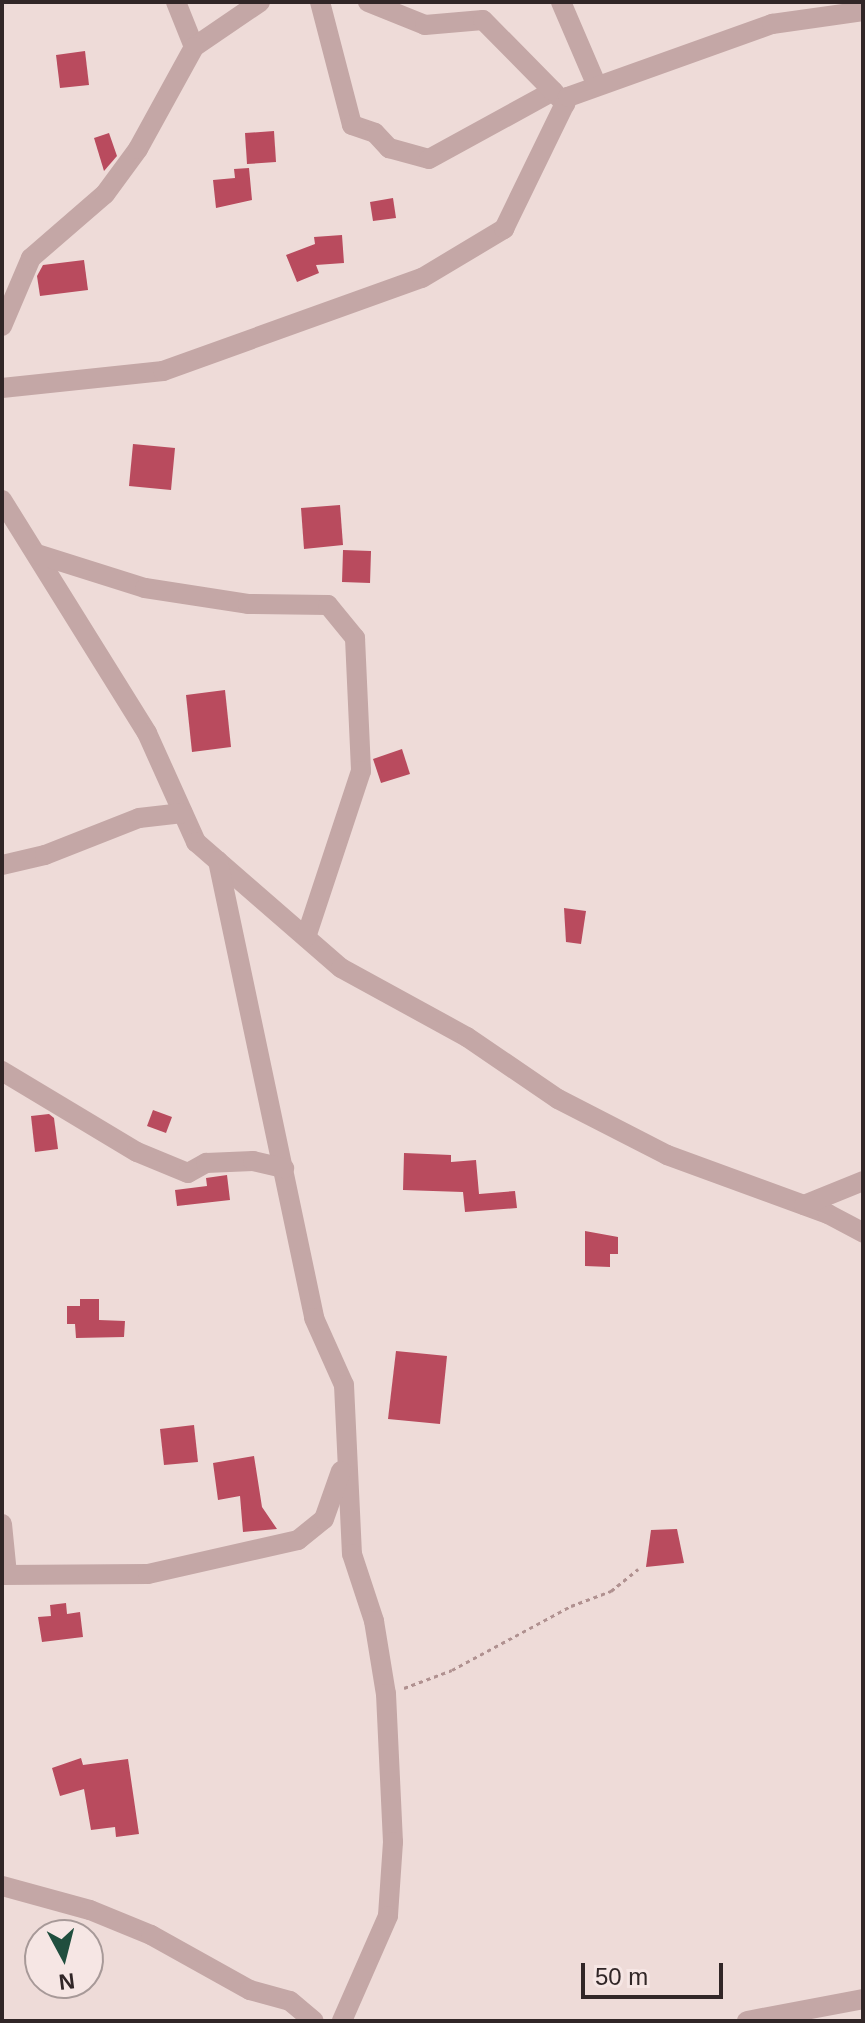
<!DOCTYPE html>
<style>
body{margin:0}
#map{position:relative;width:865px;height:2023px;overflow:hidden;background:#eedbd8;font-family:Arial,sans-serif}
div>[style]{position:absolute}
.building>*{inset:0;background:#b94b5e}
.path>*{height:3px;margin-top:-1.5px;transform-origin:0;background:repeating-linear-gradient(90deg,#b09190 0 4px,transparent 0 8px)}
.street>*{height:20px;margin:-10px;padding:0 10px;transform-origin:10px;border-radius:10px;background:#c4a7a6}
span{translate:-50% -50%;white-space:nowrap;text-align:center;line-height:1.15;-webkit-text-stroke:8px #f6e6e4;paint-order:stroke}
.frame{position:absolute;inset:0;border:4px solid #312627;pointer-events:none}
.north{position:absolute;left:24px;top:1919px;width:80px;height:80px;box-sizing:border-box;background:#f6e6e4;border:2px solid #a79998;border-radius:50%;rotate:173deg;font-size:22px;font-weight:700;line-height:32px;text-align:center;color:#312627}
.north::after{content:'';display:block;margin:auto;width:28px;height:36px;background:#204e3e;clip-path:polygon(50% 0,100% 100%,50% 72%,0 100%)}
.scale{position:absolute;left:581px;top:1963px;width:142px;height:36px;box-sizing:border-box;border:4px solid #312627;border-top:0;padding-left:10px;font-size:24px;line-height:28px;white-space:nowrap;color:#312627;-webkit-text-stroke:6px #f6e6e4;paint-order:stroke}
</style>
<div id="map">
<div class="building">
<i style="clip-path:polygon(85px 51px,89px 85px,60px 88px,56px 55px)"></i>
<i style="clip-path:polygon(274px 131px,276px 162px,247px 164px,245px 133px)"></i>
<i style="clip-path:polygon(109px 133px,117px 156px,104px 171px,94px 138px)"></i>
<i style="clip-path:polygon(249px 168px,252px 200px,216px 208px,213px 180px,235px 178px,234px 169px)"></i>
<i style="clip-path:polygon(393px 198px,396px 218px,373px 221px,370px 202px)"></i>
<i style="clip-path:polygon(342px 235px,344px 263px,316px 265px,319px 273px,297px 282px,286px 255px,315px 244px,314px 237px)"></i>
<i style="clip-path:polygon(84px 260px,88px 290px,40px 296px,37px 276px,43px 265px)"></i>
<i style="clip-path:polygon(133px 444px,175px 448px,171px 490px,129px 486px)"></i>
<i style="clip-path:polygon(340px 505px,343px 545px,304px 549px,301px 508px)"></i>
<i style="clip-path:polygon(343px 550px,371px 551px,370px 583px,342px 582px)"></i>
<i style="clip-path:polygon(225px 690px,231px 747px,192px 752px,186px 695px)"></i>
<i style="clip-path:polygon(402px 749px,410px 774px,381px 783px,373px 759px)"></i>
<i style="clip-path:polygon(564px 908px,586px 911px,581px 944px,566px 942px)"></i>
<i style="clip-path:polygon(153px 1110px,172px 1117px,166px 1133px,147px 1126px)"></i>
<i style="clip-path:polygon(49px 1114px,54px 1118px,58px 1149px,35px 1152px,31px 1116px)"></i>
<i style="clip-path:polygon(404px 1153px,451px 1155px,451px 1162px,476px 1160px,479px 1194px,515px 1191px,517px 1208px,465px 1212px,463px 1192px,403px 1190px)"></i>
<i style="clip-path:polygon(227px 1175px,230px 1200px,177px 1206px,175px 1190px,207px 1186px,206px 1178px)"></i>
<i style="clip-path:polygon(585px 1231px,618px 1237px,618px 1254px,610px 1254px,610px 1267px,585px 1266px)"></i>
<i style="clip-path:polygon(80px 1299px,99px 1299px,99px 1320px,125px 1321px,124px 1337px,76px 1338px,75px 1324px,67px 1324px,67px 1306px,80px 1306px)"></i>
<i style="clip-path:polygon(396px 1351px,447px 1356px,440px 1424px,388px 1419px)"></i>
<i style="clip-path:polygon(194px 1425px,198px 1462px,164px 1465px,160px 1429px)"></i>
<i style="clip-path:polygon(254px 1456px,262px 1507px,277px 1529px,243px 1532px,240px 1496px,218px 1500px,213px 1463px)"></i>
<i style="clip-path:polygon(677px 1529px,684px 1563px,646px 1567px,651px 1530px)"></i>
<i style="clip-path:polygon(66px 1603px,67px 1614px,80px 1612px,83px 1637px,42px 1642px,38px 1617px,51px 1616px,50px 1605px)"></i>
<i style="clip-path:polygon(81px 1758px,83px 1765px,128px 1759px,139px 1834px,116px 1837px,115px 1827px,91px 1830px,84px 1789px,60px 1796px,52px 1768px)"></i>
</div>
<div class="path">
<i style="left:404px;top:1688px;width:51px;rotate:-20.6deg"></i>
<i style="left:452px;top:1670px;width:135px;rotate:-28.3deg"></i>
<i style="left:571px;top:1606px;width:43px;rotate:-20.6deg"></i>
<i style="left:611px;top:1591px;width:35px;rotate:-39deg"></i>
</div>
<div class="street">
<i style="left:176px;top:2px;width:48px;rotate:68.2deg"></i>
<i style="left:194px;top:47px;width:80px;rotate:-34.3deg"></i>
<i style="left:320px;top:2px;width:127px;rotate:75.4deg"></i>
<i style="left:352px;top:125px;width:24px;rotate:19deg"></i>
<i style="left:375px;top:133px;width:21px;rotate:47deg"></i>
<i style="left:389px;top:148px;width:41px;rotate:15.4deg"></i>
<i style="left:429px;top:159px;width:141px;rotate:-28.7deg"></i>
<i style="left:553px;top:91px;width:18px;rotate:47deg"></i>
<i style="left:368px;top:2px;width:61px;rotate:22deg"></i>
<i style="left:425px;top:25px;width:58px;rotate:-4.9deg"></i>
<i style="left:483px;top:20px;width:100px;rotate:45.4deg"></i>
<i style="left:561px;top:2px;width:91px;rotate:66.8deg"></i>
<i style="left:2px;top:326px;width:74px;rotate:-66.9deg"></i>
<i style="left:31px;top:258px;width:98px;rotate:-40.9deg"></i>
<i style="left:105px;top:194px;width:56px;rotate:-53.7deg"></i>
<i style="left:138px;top:149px;width:116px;rotate:-61.2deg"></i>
<i style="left:2px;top:388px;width:162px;rotate:-6deg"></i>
<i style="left:163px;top:371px;width:275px;rotate:-19.8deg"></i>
<i style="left:422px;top:278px;width:96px;rotate:-30.9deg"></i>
<i style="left:504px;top:229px;width:147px;rotate:-64.1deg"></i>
<i style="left:568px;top:97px;width:217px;rotate:-19.7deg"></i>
<i style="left:772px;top:24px;width:92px;rotate:-8.1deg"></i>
<i style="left:2px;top:500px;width:274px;rotate:58.1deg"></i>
<i style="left:147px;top:733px;width:120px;rotate:65.8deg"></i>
<i style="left:196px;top:842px;width:192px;rotate:41deg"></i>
<i style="left:341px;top:968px;width:144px;rotate:28.7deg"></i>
<i style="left:467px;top:1037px;width:110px;rotate:34.3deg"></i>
<i style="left:558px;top:1099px;width:123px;rotate:27.2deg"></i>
<i style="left:667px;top:1155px;width:171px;rotate:20.1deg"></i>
<i style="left:828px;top:1214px;width:40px;rotate:28deg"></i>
<i style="left:37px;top:554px;width:113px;rotate:17.5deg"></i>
<i style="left:145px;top:588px;width:104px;rotate:8.8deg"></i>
<i style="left:248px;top:604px;width:80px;rotate:0.7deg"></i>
<i style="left:328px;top:605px;width:43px;rotate:50.7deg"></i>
<i style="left:355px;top:638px;width:133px;rotate:87.4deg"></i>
<i style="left:361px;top:771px;width:175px;rotate:108.3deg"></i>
<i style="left:218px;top:861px;width:467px;rotate:78.1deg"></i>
<i style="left:314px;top:1318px;width:73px;rotate:65.9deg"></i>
<i style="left:344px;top:1385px;width:169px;rotate:87.3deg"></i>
<i style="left:352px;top:1554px;width:71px;rotate:71.8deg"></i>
<i style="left:374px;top:1621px;width:74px;rotate:80.7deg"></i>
<i style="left:386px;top:1694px;width:148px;rotate:87.3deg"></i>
<i style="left:393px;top:1842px;width:74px;rotate:93.9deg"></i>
<i style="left:388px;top:1916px;width:115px;rotate:113.7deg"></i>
<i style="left:2px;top:865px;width:44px;rotate:-13.1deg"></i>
<i style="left:45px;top:855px;width:101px;rotate:-21.5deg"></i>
<i style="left:139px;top:818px;width:44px;rotate:-6.5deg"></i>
<i style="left:2px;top:1071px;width:157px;rotate:31deg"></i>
<i style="left:137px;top:1152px;width:55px;rotate:22.4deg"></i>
<i style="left:188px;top:1173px;width:21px;rotate:-29deg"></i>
<i style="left:206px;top:1163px;width:47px;rotate:-2.4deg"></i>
<i style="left:253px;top:1161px;width:32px;rotate:13deg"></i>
<i style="left:804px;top:1205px;width:64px;rotate:-22.1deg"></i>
<i style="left:2px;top:1524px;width:50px;rotate:84.3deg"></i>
<i style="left:2px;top:1575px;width:146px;rotate:-0.4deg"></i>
<i style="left:148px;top:1574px;width:154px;rotate:-12.8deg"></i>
<i style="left:298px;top:1540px;width:33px;rotate:-39deg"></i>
<i style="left:324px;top:1519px;width:51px;rotate:-70.5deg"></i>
<i style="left:2px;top:1886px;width:91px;rotate:15.3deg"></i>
<i style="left:90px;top:1910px;width:66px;rotate:22.3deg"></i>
<i style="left:151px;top:1935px;width:113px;rotate:29.1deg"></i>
<i style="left:250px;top:1990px;width:41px;rotate:15.4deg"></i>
<i style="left:290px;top:2001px;width:31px;rotate:40deg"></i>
<i style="left:747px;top:2021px;width:118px;rotate:-10.7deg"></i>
</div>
<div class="frame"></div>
<div class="north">N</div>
<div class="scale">50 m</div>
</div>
